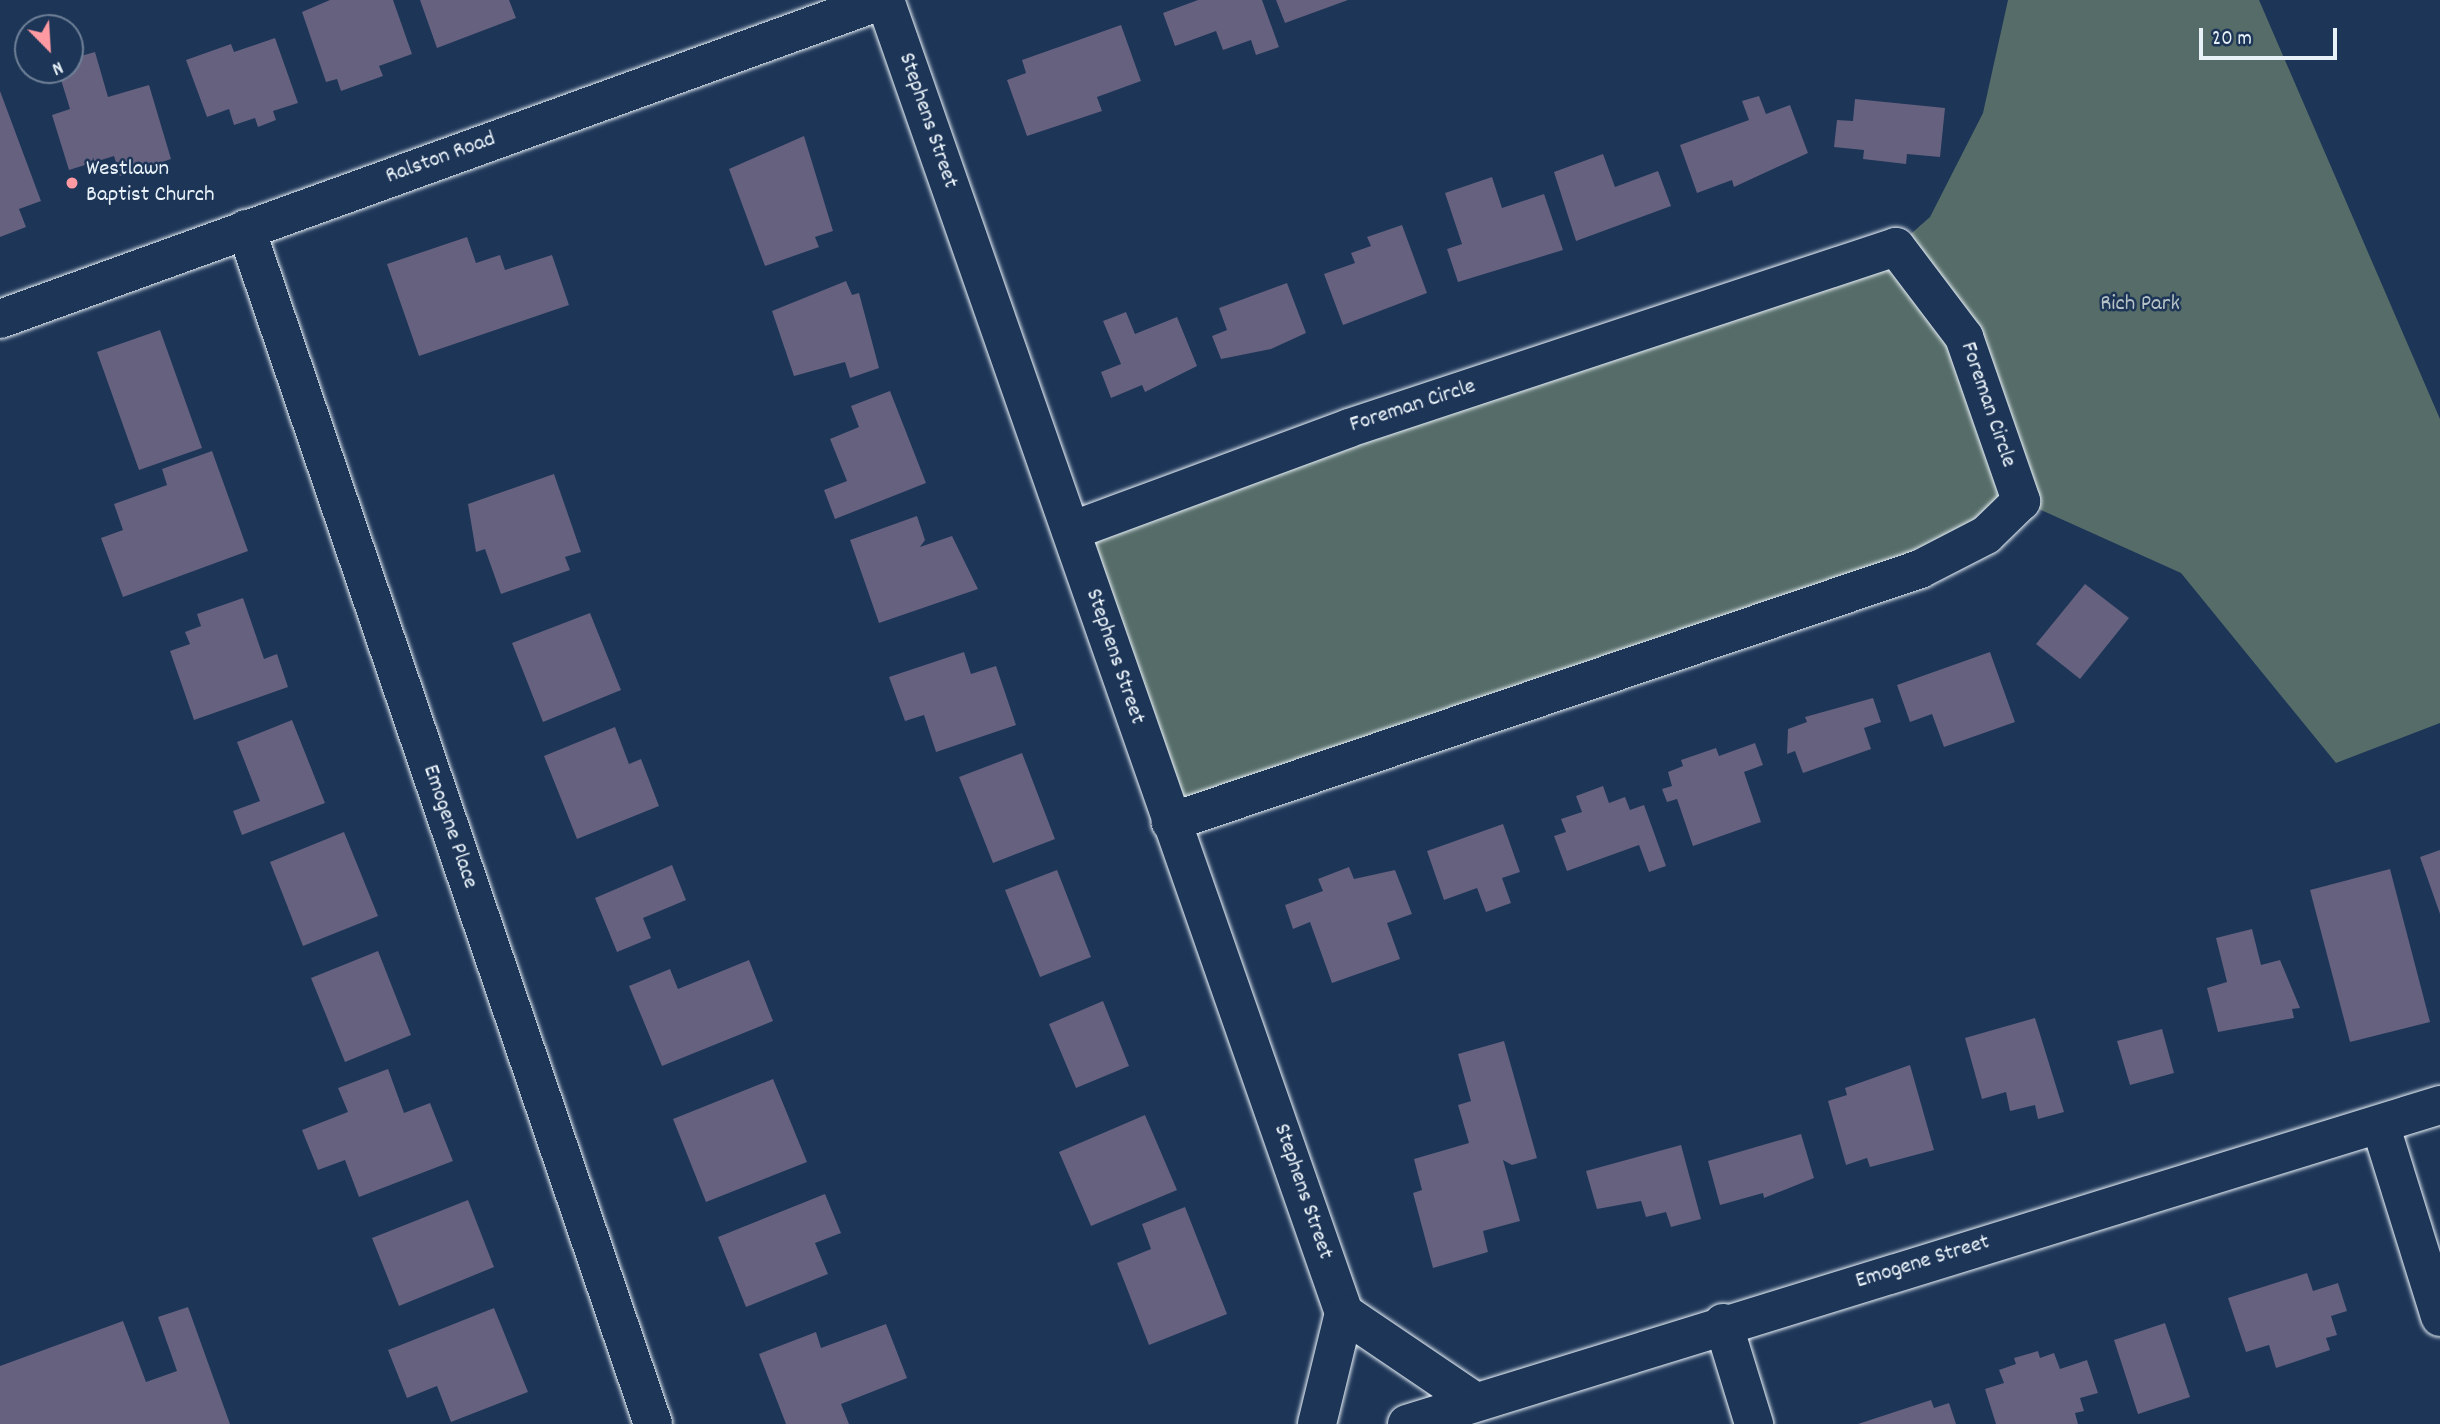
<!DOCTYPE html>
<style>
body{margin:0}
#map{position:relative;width:2440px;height:1424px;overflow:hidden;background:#1d3557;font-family:Dekko,sans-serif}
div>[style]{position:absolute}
.green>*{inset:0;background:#556c68}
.building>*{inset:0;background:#65617f}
.roads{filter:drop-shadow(0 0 2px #e8f1f8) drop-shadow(0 0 2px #e8f1f8)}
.minor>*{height:38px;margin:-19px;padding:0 19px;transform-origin:19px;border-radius:19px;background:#1d3557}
.dots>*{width:19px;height:19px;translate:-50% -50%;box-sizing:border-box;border:4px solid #1d3557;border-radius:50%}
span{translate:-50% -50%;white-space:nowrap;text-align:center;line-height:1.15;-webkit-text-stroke:5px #1d3557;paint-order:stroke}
.street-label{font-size:23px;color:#e8f1f8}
.poi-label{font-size:23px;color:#e8f1f8}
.left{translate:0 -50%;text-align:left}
.park-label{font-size:23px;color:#b5c2c6}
.north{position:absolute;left:14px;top:14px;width:70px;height:70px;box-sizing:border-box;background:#1d3557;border:2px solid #6e8097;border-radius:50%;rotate:156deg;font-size:19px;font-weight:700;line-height:28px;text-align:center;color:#e8f1f8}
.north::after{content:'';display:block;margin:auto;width:24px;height:32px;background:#ff9aa2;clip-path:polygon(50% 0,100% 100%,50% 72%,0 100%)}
.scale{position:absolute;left:2199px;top:28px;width:138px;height:32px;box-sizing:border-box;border:4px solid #e8f1f8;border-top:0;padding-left:9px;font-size:21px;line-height:24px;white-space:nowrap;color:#e8f1f8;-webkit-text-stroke:5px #1d3557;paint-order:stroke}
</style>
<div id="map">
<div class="green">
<i style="clip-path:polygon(2008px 0,2259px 0,2440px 419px,2440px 723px,2336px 763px,2181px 573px,2021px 501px,1986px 535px,1171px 822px,1071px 531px,1896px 247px,1930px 217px,1983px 113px)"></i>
</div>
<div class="building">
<i style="clip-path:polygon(330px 0,393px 0,412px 54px,379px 66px,383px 76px,341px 91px,337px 79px,326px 82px,302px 12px)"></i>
<i style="clip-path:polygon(420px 0,509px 0,516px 18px,437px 48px)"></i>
<i style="clip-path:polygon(1198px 0,1262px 0,1279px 47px,1256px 55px,1251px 40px,1223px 50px,1216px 31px,1175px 46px,1163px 13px)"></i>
<i style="clip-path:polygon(1276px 0,1348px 0,1285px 23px)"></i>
<i style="clip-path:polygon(1121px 25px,1141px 81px,1097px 97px,1102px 111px,1027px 136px,1007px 80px,1026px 73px,1022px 60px)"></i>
<i style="clip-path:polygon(275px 38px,298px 103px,273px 111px,276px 120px,258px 127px,255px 118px,234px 125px,229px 109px,207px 117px,186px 60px,231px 44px,234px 52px)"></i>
<i style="clip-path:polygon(95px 52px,108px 97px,149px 85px,171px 159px,120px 176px,114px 156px,69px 170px,52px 115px,70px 109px,58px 70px,70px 70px,70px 59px)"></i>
<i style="clip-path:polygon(0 91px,41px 201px,19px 209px,26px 227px,0 237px)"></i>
<i style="clip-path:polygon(1759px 96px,1766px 114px,1790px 105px,1808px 153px,1734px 187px,1732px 180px,1697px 193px,1680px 145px,1749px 120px,1742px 101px)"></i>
<i style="clip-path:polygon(1855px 99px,1945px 108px,1940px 157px,1907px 154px,1906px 164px,1863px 159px,1864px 150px,1834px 147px,1837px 120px,1853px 121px)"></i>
<i style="clip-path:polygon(804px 136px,833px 231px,815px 237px,819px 247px,765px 266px,729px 169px)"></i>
<i style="clip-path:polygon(1603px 154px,1615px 187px,1658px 171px,1671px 206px,1576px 241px,1554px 172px)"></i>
<i style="clip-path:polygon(1492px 177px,1502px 208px,1544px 194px,1563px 250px,1458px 282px,1447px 249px,1462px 244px,1445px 193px)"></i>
<i style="clip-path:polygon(1402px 225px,1427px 293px,1343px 325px,1324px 274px,1355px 263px,1351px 253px,1371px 246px,1367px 237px)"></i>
<i style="clip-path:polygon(467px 237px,476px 263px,500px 255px,505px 270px,552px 255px,569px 305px,419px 356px,387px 264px)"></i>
<i style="clip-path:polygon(846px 281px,852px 295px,859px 293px,879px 368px,850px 378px,845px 362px,794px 376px,772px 311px)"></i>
<i style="clip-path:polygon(1287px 283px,1306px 333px,1271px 349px,1221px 359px,1212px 336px,1227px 330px,1219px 308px)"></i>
<i style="clip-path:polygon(1126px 312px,1135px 334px,1177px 317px,1197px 366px,1145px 392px,1142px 385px,1111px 398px,1101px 372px,1121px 364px,1103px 321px)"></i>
<i style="clip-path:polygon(160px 330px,202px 448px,139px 470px,97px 352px)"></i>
<i style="clip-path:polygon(890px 391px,926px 483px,835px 519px,824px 490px,847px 481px,830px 439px,859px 427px,851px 406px)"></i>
<i style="clip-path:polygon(212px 451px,248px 551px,123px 597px,101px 538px,123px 530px,114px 504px,167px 485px,162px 469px)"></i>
<i style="clip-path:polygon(554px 474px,581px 552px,565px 557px,570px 570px,501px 594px,485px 549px,476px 552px,468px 504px)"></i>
<i style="clip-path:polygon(917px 516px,925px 540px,920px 547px,952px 536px,978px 589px,879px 623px,850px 540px)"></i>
<i style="clip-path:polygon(2085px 584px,2129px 618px,2080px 679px,2036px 644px)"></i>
<i style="clip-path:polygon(243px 598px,264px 659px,277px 654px,288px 687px,194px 720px,170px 651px,190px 644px,185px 632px,201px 626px,197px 614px)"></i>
<i style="clip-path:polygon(590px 613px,621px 690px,543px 722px,512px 643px)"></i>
<i style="clip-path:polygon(964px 652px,971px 674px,996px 666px,1016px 725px,936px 752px,924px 715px,905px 721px,889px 677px)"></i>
<i style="clip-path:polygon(1990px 652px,2015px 722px,1944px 747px,1932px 714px,1910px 722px,1897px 685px)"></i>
<i style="clip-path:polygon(1873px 698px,1881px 722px,1864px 728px,1871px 749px,1803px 773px,1795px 751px,1787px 754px,1788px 729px,1807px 722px,1805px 717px)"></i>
<i style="clip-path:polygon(292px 720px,325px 803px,242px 835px,233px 811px,260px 801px,237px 742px)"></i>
<i style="clip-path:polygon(615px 727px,629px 764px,641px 759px,659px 806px,577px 839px,544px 756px)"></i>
<i style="clip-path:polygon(1755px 743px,1763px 765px,1744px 772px,1761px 822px,1693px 846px,1677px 799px,1667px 802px,1662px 789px,1672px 786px,1668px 772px,1683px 766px,1681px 760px,1716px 748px,1719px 756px)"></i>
<i style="clip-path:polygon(1022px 753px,1055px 839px,993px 863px,959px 777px)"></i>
<i style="clip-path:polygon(1603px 786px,1609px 803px,1625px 797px,1630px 810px,1644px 805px,1666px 866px,1649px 872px,1639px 845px,1567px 871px,1554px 836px,1566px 832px,1561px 819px,1582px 812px,1576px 796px)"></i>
<i style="clip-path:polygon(1503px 824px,1520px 872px,1502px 878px,1511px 903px,1486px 912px,1477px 888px,1444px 900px,1427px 851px)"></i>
<i style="clip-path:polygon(344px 832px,378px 916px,303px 946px,270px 862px)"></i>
<i style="clip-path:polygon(2440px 850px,2440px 914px,2420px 857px)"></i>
<i style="clip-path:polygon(672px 865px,686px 900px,643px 918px,651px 938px,617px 952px,595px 898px)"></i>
<i style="clip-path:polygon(1349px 867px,1354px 879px,1395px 870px,1412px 914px,1387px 923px,1400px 959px,1332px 983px,1310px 922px,1293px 929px,1285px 905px,1323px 891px,1318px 879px)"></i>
<i style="clip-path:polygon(2390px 869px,2430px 1022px,2350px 1042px,2310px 890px)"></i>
<i style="clip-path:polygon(1057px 870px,1091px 957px,1040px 977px,1005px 890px)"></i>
<i style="clip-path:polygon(2252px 929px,2261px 965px,2280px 960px,2300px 1008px,2292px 1009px,2294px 1018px,2218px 1032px,2207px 988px,2227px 982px,2216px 938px)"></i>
<i style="clip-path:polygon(378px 951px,411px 1035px,345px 1062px,311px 978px)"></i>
<i style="clip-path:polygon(749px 960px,773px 1021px,662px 1066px,629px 986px,670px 969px,678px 989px)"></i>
<i style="clip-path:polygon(1103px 1001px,1129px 1066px,1076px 1088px,1049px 1024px)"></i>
<i style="clip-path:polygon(2035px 1018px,2064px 1112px,2038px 1119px,2035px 1105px,2010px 1111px,2006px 1092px,1982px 1099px,1965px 1038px)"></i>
<i style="clip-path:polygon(2162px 1029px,2174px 1073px,2130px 1085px,2117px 1041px)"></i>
<i style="clip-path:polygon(1504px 1041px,1537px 1158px,1512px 1165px,1503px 1160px,1520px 1221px,1483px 1231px,1488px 1252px,1433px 1268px,1413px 1193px,1422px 1190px,1414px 1159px,1469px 1143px,1458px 1105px,1471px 1101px,1458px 1054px)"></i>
<i style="clip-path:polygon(1910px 1065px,1934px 1150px,1870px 1167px,1867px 1158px,1846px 1165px,1828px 1101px,1847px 1095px,1845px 1088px)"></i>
<i style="clip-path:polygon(388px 1069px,404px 1113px,430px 1103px,453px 1161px,359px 1197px,345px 1160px,318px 1170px,302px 1130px,348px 1112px,338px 1088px)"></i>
<i style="clip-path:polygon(773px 1079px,807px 1162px,706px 1202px,673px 1119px)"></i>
<i style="clip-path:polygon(1145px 1115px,1177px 1190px,1091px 1226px,1059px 1152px)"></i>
<i style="clip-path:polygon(1801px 1134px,1814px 1178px,1764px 1198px,1763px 1193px,1720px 1205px,1708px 1161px)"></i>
<i style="clip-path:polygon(1681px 1145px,1701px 1219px,1671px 1227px,1666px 1212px,1646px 1217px,1641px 1201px,1597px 1209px,1586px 1171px)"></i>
<i style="clip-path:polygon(825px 1194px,841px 1233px,815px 1243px,828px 1274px,746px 1307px,718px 1237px)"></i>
<i style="clip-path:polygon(468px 1200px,494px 1267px,399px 1306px,372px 1238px)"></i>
<i style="clip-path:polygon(1185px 1207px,1227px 1314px,1149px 1345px,1117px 1263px,1151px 1249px,1142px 1224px)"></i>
<i style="clip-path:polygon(2307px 1273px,2313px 1291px,2338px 1283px,2347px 1311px,2331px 1316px,2337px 1335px,2326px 1338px,2330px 1350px,2276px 1368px,2269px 1345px,2246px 1352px,2228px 1298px)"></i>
<i style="clip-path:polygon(188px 1307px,230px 1424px,0 1424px,0 1366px,123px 1321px,146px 1382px,177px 1371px,158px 1317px)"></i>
<i style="clip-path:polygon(494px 1308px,528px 1392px,451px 1422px,437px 1386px,407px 1398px,388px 1350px)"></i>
<i style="clip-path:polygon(2165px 1323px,2190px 1397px,2138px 1414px,2114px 1340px)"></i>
<i style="clip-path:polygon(886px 1324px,907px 1378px,841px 1404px,849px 1424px,786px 1424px,759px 1354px,816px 1332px,821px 1348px)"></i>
<i style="clip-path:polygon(2038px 1351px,2040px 1358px,2054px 1353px,2060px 1369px,2087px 1360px,2098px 1393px,2080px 1398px,2084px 1411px,2075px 1413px,2078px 1424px,1996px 1424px,1985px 1389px,2004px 1383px,1999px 1370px,2016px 1364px,2014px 1358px)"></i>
<i style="clip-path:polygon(1931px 1400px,1934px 1408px,1949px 1403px,1956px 1424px,1858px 1424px)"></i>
</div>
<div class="roads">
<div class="minor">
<i style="left:885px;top:0;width:1391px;rotate:70.73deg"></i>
<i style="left:1344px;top:1313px;width:114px;rotate:103.7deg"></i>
<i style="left:246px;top:229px;width:1262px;rotate:71.19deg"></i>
<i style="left:0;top:319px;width:939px;rotate:-19.86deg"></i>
<i style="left:1071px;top:531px;width:296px;rotate:-20.3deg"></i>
<i style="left:1349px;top:428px;width:576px;rotate:-18.31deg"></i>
<i style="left:1896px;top:247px;width:113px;rotate:52.9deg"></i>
<i style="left:1964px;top:337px;width:174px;rotate:70.8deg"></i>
<i style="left:2021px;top:501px;width:49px;rotate:135.8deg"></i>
<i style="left:1986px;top:535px;width:74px;rotate:152.7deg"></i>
<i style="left:1920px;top:569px;width:791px;rotate:161.34deg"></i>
<i style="left:2381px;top:1127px;width:199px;rotate:72.7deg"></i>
<i style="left:1344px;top:1313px;width:157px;rotate:34.1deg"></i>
<i style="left:1723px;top:1323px;width:106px;rotate:72.9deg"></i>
<i style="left:1407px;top:1424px;width:1081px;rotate:-17.16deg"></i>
</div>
</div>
<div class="dots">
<i style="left:72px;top:183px;background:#ff9aa2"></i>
</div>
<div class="street-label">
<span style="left:927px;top:121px;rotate:71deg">Stephens Street</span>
<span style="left:441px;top:159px;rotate:-20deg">Ralston Road</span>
<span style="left:1987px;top:405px;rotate:71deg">Foreman Circle</span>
<span style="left:1413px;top:407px;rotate:-18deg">Foreman Circle</span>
<span style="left:1114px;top:657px;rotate:71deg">Stephens Street</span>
<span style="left:449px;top:827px;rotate:71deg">Emogene Place</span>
<span style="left:1302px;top:1192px;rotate:71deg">Stephens Street</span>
<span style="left:1923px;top:1263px;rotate:-17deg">Emogene Street</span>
</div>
<div class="poi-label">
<span class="left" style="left:86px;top:183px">Westlawn<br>Baptist Church</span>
</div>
<div class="park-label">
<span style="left:2140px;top:305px">Rich Park</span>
</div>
<div class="north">N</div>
<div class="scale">20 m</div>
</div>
